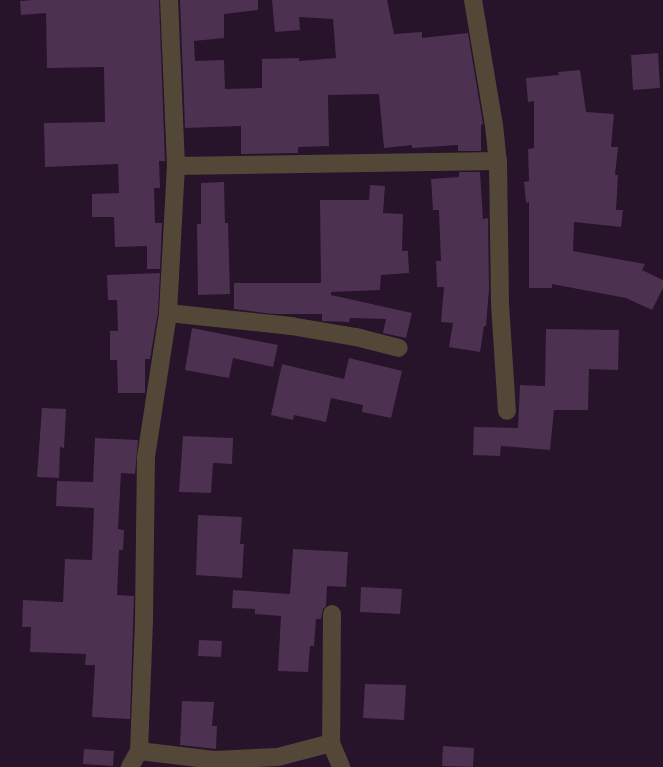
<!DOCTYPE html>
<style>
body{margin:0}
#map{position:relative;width:663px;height:767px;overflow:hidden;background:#27132a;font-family:"Source Sans 3",sans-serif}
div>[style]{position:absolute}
.building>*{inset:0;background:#4d3151}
.minor>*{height:18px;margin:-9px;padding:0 9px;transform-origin:9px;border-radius:9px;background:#534838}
span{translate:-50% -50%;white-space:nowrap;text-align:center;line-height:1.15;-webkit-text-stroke:3px #0b040c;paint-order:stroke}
</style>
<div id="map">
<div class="building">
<i style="clip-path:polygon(33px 0,159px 0,165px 161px,159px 161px,160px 188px,154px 188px,155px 223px,162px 223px,160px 269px,147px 269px,147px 246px,115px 247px,114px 217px,92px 217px,92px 194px,119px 193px,118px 164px,45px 167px,44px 123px,105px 122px,104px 67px,47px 68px,46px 13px,21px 15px,20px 1px)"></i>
<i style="clip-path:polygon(180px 0,258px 0,258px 10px,224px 14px,224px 38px,194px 41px,195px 61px,224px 60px,225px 89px,262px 88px,262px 59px,299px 58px,299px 61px,336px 58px,333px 19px,299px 17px,300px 30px,275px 32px,272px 0,387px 0,394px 34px,422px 32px,422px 38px,468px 33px,483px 124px,481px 125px,481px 151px,458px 151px,458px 145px,412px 148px,412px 145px,384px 148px,379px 94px,328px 95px,329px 146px,298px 147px,298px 153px,241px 154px,241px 126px,185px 128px)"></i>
<i style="clip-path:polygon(658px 53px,660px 88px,633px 90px,631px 55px)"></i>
<i style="clip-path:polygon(580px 70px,586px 112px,614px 114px,611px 147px,618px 147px,615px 175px,618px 175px,616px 210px,623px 210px,621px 227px,574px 222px,573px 251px,645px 264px,642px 270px,663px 280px,663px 288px,652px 310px,626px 298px,552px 284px,552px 288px,529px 288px,529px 202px,526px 203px,524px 182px,529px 181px,528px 149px,534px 148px,534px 101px,528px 102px,526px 78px,559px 75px,558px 72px)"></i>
<i style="clip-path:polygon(459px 172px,480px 172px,483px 219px,488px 218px,489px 289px,486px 326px,484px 326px,480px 352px,449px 347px,453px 323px,441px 322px,444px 287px,437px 287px,436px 261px,441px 261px,439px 210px,433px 210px,431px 179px,459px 177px)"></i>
<i style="clip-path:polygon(224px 182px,225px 223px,228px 223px,230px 294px,198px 295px,197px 224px,201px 224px,201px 183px)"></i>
<i style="clip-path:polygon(370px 185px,385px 186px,383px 213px,403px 214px,402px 251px,408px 251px,409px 273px,381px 275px,380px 290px,331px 292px,331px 295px,412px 313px,406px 338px,383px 333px,386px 319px,350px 318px,349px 322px,322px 321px,322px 314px,273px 314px,234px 309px,234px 283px,321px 283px,320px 200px,369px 200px)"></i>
<i style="clip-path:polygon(160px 273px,158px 312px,150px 359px,145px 359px,145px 393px,118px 393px,117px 360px,110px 360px,110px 331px,118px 331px,117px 300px,108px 300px,107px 275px)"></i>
<i style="clip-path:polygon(192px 328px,278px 345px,273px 367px,233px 358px,229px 378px,185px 370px)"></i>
<i style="clip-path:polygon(546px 329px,619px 330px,618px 370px,589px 369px,588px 410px,554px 410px,550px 450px,501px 446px,500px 456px,473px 455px,474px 427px,518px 428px,520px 385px,545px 386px)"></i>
<i style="clip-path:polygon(349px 358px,402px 371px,391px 418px,362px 412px,363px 405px,331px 398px,326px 422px,294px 415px,293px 420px,271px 415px,282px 364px,344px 379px)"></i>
<i style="clip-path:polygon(42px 408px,66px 409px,64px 448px,60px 447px,59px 478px,37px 477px)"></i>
<i style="clip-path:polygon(183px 436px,233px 438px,232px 464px,213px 463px,211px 493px,179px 492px)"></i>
<i style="clip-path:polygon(95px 438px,138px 440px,135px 474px,121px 473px,118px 529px,124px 530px,123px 550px,119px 550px,117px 595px,134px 596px,130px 719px,92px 717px,95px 665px,85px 665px,86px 654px,30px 652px,31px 627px,22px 627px,23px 600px,63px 602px,65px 559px,92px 560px,94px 508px,56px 506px,57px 481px,93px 482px)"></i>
<i style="clip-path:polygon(198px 515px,242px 517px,240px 544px,244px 544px,242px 578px,196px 575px)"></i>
<i style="clip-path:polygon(293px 549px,348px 552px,346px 587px,327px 586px,326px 606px,323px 609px,321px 619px,316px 619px,314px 646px,310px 646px,308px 672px,278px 671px,281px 616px,255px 614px,255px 609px,232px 608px,233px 590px,290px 594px)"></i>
<i style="clip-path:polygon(361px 587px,402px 589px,400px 614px,360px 612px)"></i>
<i style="clip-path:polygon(199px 640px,222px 641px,221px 657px,198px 656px)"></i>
<i style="clip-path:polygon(365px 684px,406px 685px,404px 720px,363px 718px)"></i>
<i style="clip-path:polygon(182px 701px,214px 702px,212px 726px,217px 726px,216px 749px,180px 745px)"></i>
<i style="clip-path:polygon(443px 746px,474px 748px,473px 767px,442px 766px)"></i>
<i style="clip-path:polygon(84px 749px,114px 751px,113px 766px,83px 764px)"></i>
</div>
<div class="minor">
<i style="left:473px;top:0;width:127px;rotate:80.5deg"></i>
<i style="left:494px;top:125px;width:36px;rotate:84deg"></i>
<i style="left:498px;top:161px;width:143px;rotate:89.2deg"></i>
<i style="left:500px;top:304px;width:107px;rotate:86.3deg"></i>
<i style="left:176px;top:166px;width:322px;rotate:-0.9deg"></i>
<i style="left:168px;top:313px;width:124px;rotate:6deg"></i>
<i style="left:291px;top:326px;width:66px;rotate:9.6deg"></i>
<i style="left:356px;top:337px;width:44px;rotate:14.3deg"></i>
<i style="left:332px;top:614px;width:129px;rotate:90.4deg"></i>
<i style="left:331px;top:743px;width:26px;rotate:67deg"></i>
<i style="left:139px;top:751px;width:76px;rotate:6.8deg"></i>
<i style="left:214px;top:760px;width:64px;rotate:-2.7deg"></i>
<i style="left:278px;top:757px;width:55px;rotate:-14.8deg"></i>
<i style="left:130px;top:767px;width:18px;rotate:-61deg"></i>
<i style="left:139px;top:751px;width:133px;rotate:-87.8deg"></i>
<i style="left:144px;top:618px;width:161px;rotate:-89.3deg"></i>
<i style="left:146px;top:457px;width:146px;rotate:-81.3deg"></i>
<i style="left:168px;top:313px;width:147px;rotate:-86.9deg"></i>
<i style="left:176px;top:166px;width:166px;rotate:-92.4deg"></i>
</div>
</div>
